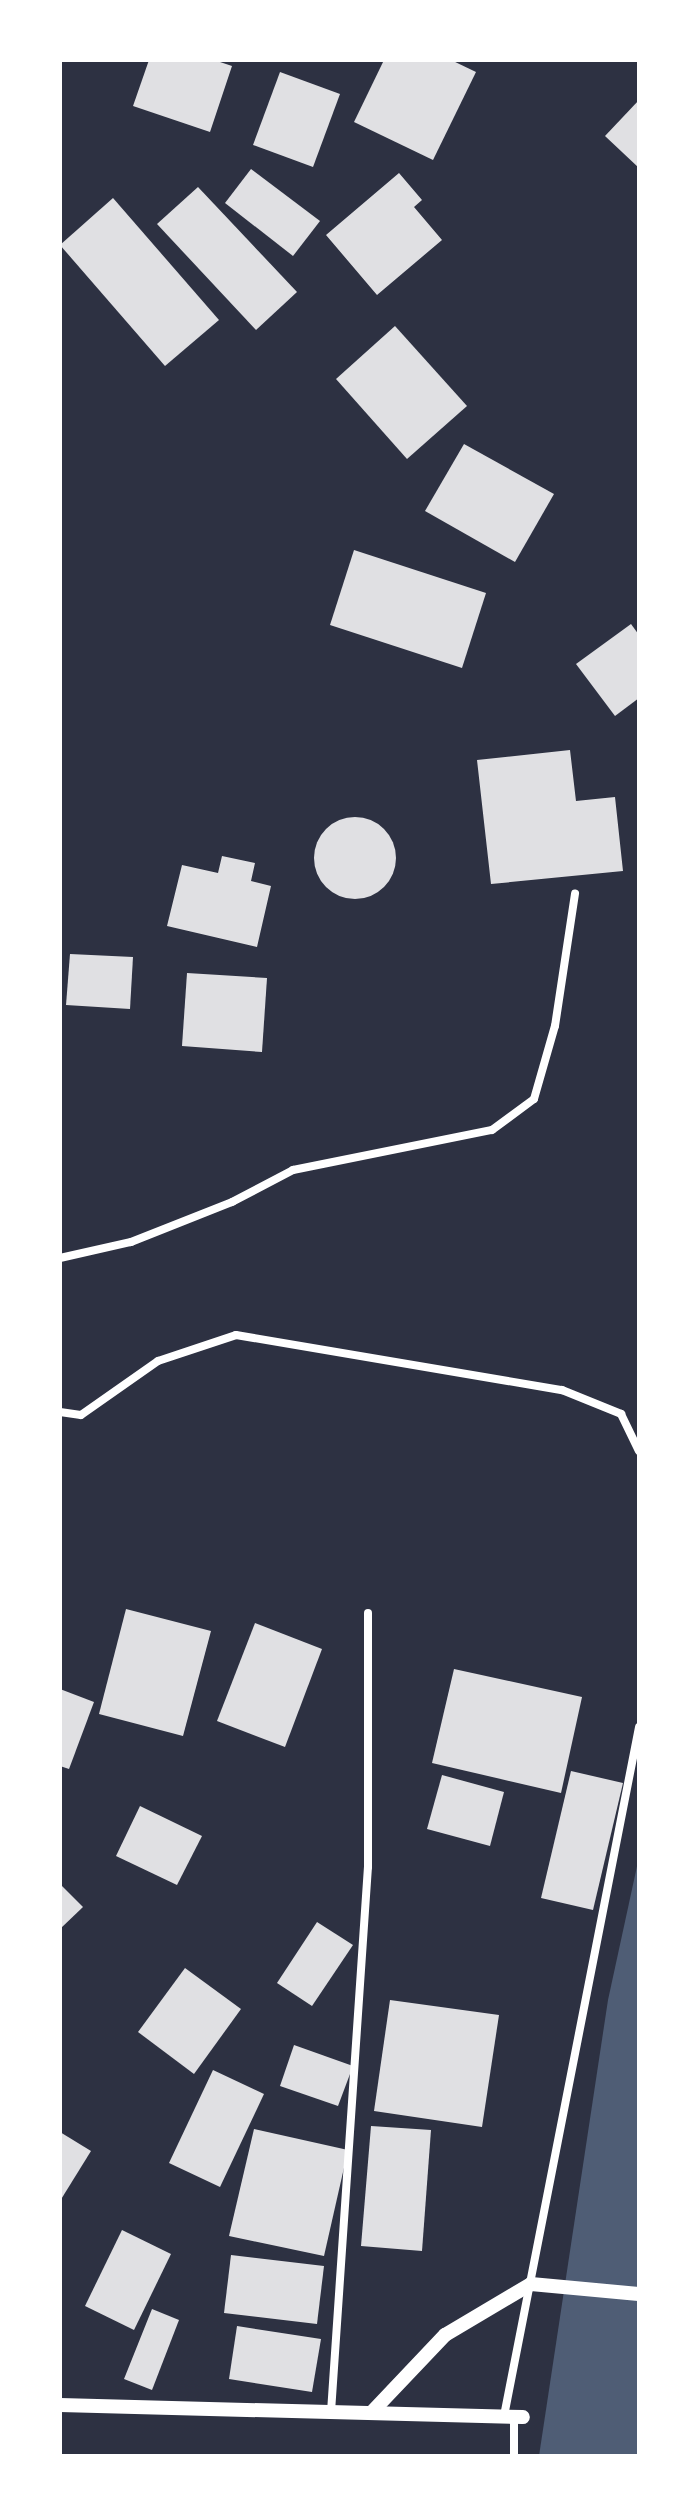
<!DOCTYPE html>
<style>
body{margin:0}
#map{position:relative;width:699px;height:2516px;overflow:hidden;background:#2d3142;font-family:"Roboto Condensed",sans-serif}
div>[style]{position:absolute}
.water>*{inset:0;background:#4f5d75}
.building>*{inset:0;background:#e0e0e3}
.round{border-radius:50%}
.minor>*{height:8px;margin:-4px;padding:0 4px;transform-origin:4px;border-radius:4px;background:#fff}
.tertiary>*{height:14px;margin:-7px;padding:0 7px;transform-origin:7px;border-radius:7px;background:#fff}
span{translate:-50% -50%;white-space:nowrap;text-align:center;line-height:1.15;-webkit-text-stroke:6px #fff;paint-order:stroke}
.frame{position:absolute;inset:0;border:62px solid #fff;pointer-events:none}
</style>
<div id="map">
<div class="water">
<i style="clip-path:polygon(639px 1857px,639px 2456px,539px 2456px,608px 2000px)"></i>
</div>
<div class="building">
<i style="clip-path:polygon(149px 60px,214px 60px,232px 66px,210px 132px,133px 106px)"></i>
<i style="clip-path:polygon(384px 60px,451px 60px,476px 72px,433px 160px,354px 122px)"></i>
<i style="clip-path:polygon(280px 72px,340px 94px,313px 167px,253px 145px)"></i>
<i style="clip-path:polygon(639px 100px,639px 168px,605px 136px)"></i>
<i style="clip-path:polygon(251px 169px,320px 221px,293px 256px,225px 203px)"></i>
<i style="clip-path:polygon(399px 173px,422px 200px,414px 207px,442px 240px,377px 295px,326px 235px)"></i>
<i style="clip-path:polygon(198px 187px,297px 292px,256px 330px,157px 224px)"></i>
<i style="clip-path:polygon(113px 198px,219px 320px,165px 366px,60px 245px)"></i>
<i style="clip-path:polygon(395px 326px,467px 406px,407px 459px,336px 379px)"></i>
<i style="clip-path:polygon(464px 444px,554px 494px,515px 562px,425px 511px)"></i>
<i style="clip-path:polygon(354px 550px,486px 593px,462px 668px,330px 625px)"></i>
<i style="clip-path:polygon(631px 624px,639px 635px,639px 698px,615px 716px,576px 664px)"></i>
<i style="clip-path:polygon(570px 750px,576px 801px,615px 797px,623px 871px,491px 884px,477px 760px)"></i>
<i class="round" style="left:314px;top:817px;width:82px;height:82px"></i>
<i style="clip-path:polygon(222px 856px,255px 863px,251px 881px,271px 886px,257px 947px,167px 926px,182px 865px,218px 873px)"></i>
<i style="clip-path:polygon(70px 954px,133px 957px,130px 1009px,66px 1005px)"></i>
<i style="clip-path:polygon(187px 973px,267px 978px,262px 1052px,182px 1046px)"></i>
<i style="clip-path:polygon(126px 1609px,211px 1631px,183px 1736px,99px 1714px)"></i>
<i style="clip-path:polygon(255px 1623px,322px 1649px,285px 1747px,217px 1721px)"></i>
<i style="clip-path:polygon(454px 1669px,582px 1697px,561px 1793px,432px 1763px)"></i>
<i style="clip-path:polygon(60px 1689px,94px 1702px,69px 1769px,60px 1766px)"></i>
<i style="clip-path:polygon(571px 1771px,623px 1783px,593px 1910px,541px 1898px)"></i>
<i style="clip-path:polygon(442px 1775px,504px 1792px,490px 1846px,427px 1829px)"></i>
<i style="clip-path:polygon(140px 1806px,202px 1836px,177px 1885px,116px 1856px)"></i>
<i style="clip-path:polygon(60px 1884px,83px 1907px,60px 1929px)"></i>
<i style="clip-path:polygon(317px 1922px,353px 1945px,312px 2006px,277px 1983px)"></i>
<i style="clip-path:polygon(185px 1968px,241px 2009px,194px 2074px,138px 2032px)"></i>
<i style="clip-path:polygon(390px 2000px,499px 2015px,482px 2127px,374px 2111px)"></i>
<i style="clip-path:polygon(294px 2045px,353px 2066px,338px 2106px,280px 2086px)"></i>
<i style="clip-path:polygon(213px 2070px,264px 2094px,220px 2187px,169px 2163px)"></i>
<i style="clip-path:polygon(371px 2126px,431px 2130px,422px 2251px,361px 2246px)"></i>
<i style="clip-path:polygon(254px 2129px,348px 2150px,324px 2256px,229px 2236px)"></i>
<i style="clip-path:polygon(60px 2132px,91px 2151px,60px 2201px)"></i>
<i style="clip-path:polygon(122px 2230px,171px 2254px,134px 2330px,85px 2306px)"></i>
<i style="clip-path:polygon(231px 2255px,324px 2266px,317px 2324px,224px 2313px)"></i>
<i style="clip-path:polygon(152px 2309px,179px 2320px,152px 2390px,124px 2379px)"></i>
<i style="clip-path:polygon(237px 2326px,321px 2339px,312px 2392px,229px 2379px)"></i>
</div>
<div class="minor">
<i style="left:60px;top:1258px;width:73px;rotate:-12.7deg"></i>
<i style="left:131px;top:1242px;width:109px;rotate:-21.6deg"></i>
<i style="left:232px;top:1202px;width:69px;rotate:-27.7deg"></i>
<i style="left:293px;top:1170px;width:203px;rotate:-11.4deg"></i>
<i style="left:492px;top:1130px;width:52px;rotate:-36.4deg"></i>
<i style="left:534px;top:1099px;width:76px;rotate:-74deg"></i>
<i style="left:555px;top:1026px;width:134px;rotate:-81.4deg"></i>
<i style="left:60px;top:1412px;width:21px;rotate:8deg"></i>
<i style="left:81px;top:1415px;width:94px;rotate:-35deg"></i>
<i style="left:158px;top:1361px;width:82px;rotate:-18.4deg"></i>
<i style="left:236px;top:1335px;width:331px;rotate:9.6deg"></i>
<i style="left:562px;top:1390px;width:64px;rotate:22.1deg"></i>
<i style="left:621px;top:1414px;width:41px;rotate:64.1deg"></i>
<i style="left:331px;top:2412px;width:546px;rotate:-86.12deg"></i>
<i style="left:368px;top:1867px;width:254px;rotate:-90deg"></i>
<i style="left:504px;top:2416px;width:702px;rotate:-78.91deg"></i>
<i style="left:514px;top:2456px;width:40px;rotate:-90deg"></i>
</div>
<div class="tertiary">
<i style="left:60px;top:2405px;width:463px;rotate:1.5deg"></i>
<i style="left:371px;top:2413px;width:108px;rotate:-46.5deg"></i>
<i style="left:445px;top:2335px;width:100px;rotate:-30.7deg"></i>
<i style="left:531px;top:2284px;width:108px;rotate:5.3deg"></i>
</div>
<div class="frame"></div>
</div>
